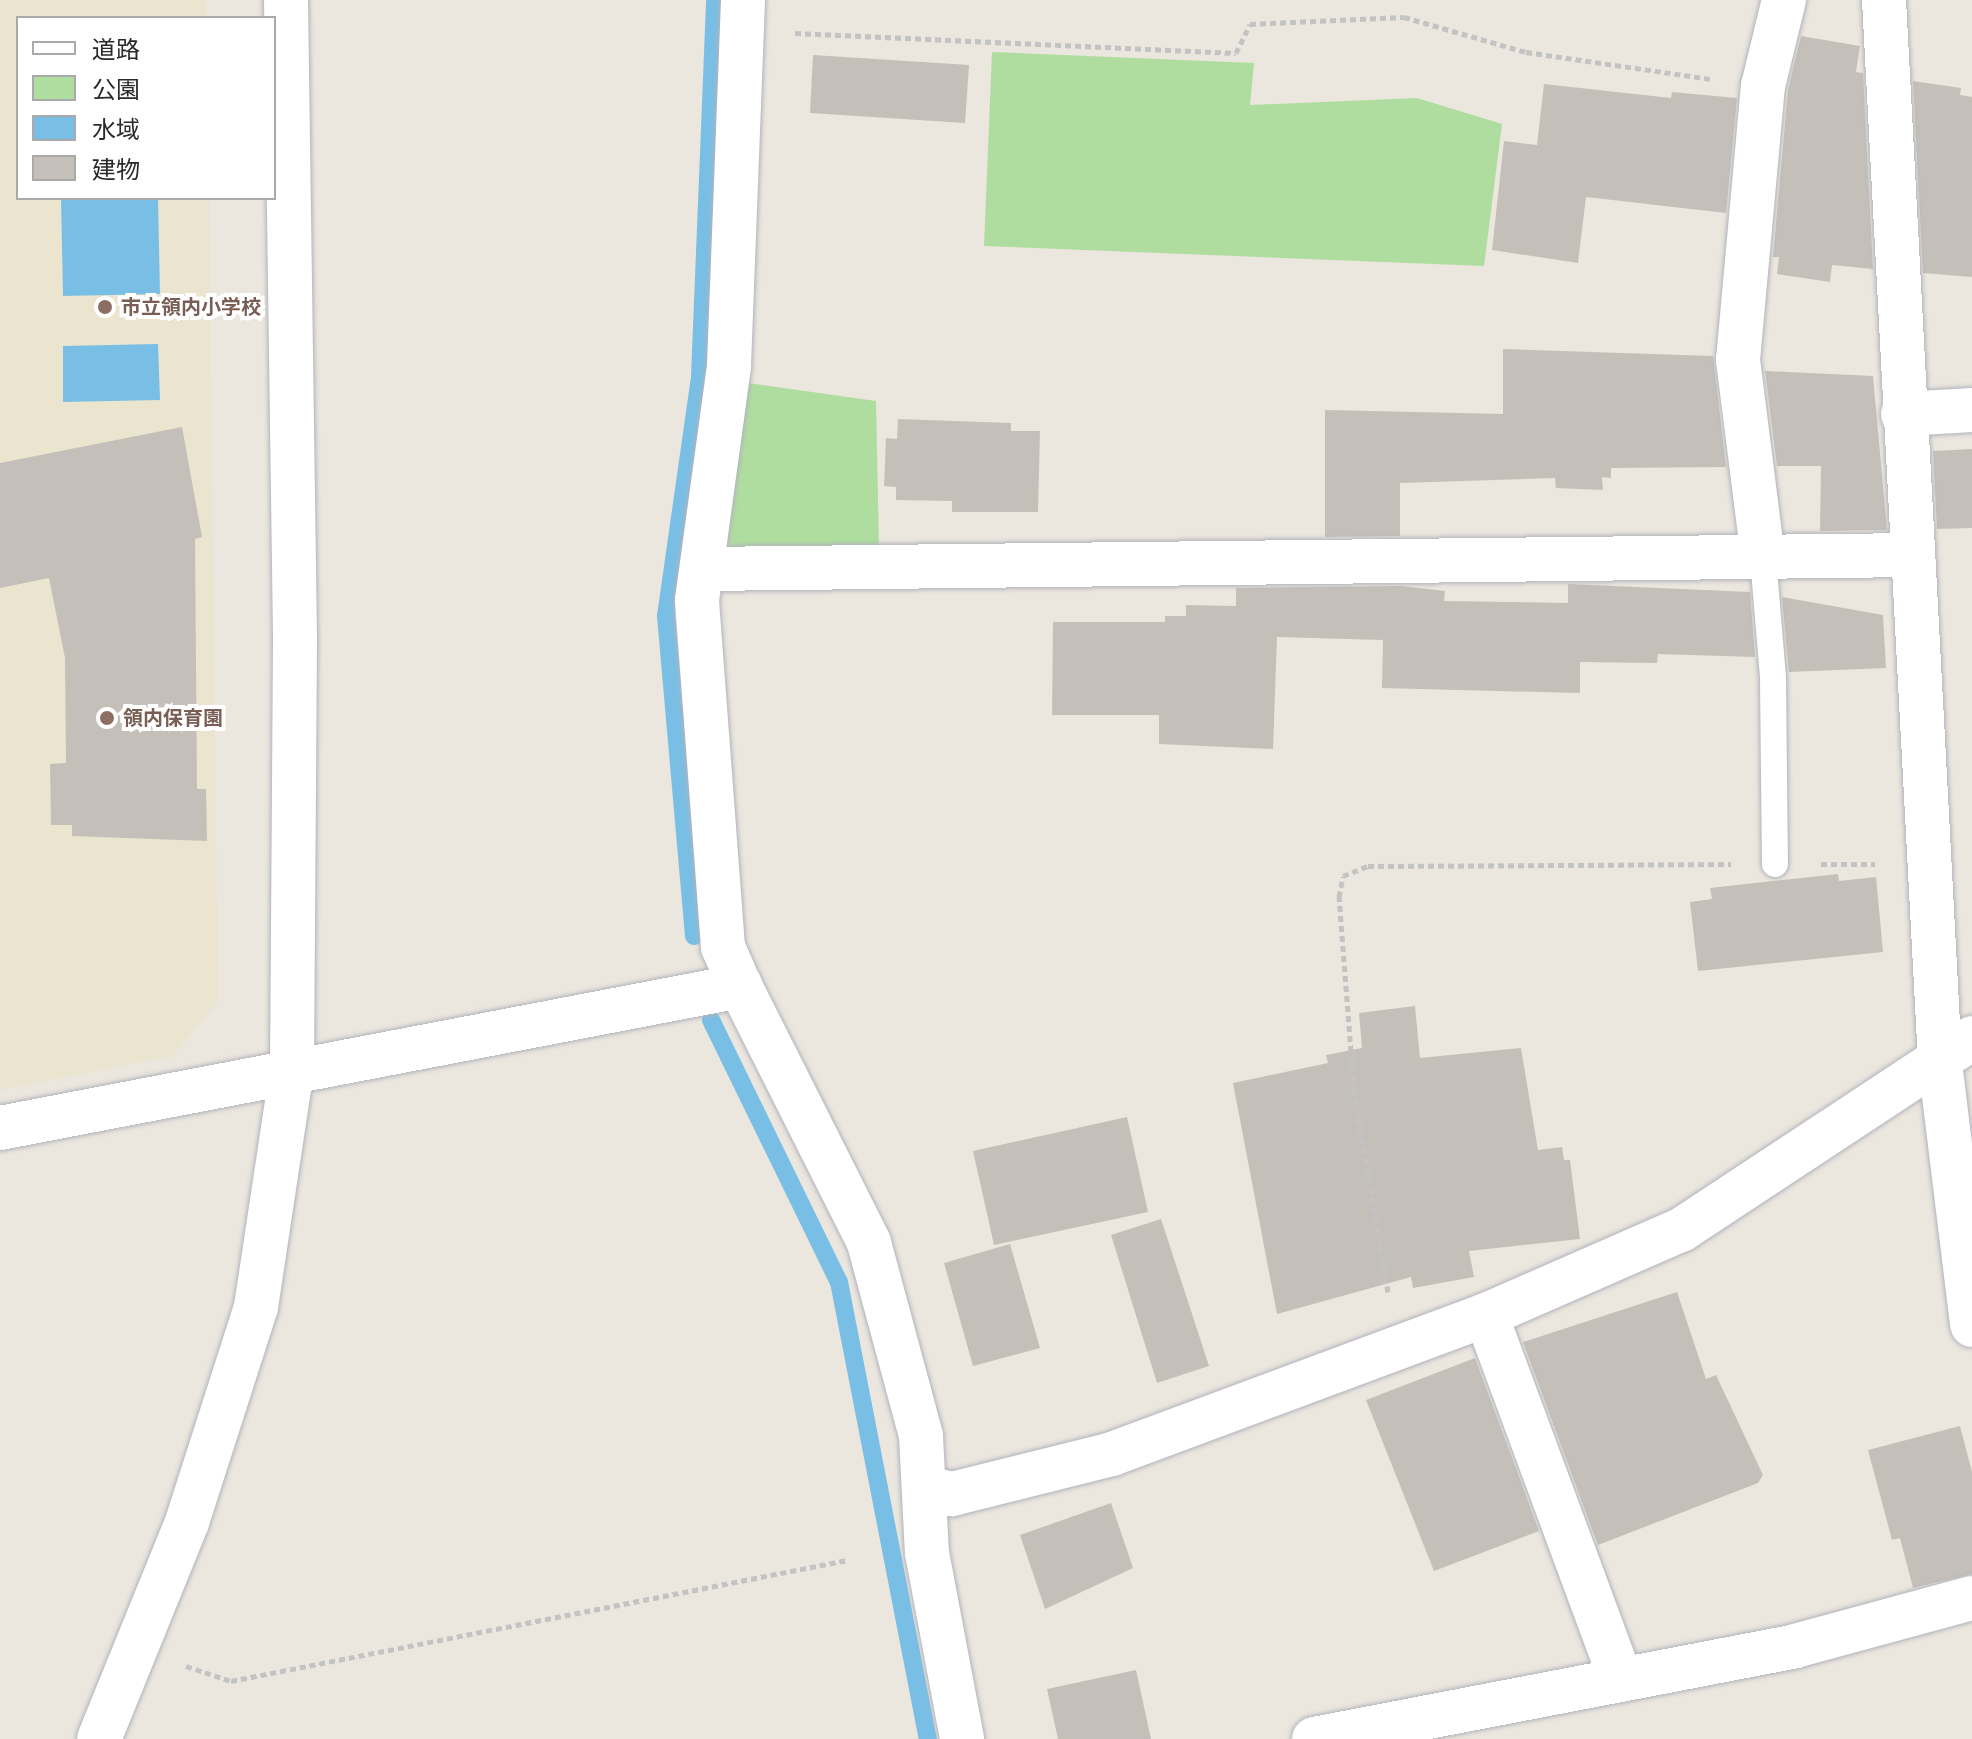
<!DOCTYPE html>
<meta charset="utf-8">
<style>
body{margin:0}
#map{position:relative;width:1972px;height:1739px;overflow:hidden;background:#ebe6de;font-family:Poppins,"Noto Sans JP",sans-serif}
div>[style]{position:absolute}
.education>*{inset:0;background:#ebe4ce}
.green>*{inset:0;background:#afdd9f}
.water>*{inset:0;background:#79bfe5}
.stream>*{height:18px;margin:-9px;padding:0 9px;transform-origin:9px;border-radius:9px;background:#79bfe5}
.building>*{inset:0;background:#c4c0b9}
.path>*{height:5px;margin-top:-2.5px;transform-origin:0;background:repeating-linear-gradient(90deg,#c3c3c3 0 6px,transparent 0 10px)}
.roads{filter:drop-shadow(0 0 2px #b1b3bd) drop-shadow(0 0 2px #b1b3bd)}
.service>*{height:26px;margin:-13px;padding:0 13px;transform-origin:13px;border-radius:13px;background:#fff}
.minor>*{height:44px;margin:-22px;padding:0 22px;transform-origin:22px;border-radius:22px;background:#fff}
.tertiary>*{height:44px;margin:-22px;padding:0 22px;transform-origin:22px;border-radius:22px;background:#fff}
.dots>*{width:22px;height:22px;translate:-50% -50%;box-sizing:border-box;border:4px solid #fff;border-radius:50%}
span{translate:-50% -50%;white-space:nowrap;text-align:center;line-height:1.15;-webkit-text-stroke:8px #fff;paint-order:stroke}
.education-label{font-size:20px;color:#785e54;font-weight:700}
.left{translate:0 -50%;text-align:left}
.legend{position:absolute;left:16px;top:16px;width:260px;height:184px;box-sizing:border-box;background:#fff;border:2px solid #aaa;margin:0;padding:10px 14px;list-style:none;font-size:24px;color:#2a2a2a}
.legend li{display:flex;align-items:center;gap:16px;height:40px}
.legend b{width:40px;border:2px solid #aaa}
</style>
<div id="map">
<div class="education">
<i style="clip-path:polygon(0 0,206px 0,207px 18px,18px 18px,18px 198px,209px 198px,218px 1001px,173px 1056px,0 1090px)"></i>
</div>
<div class="green">
<i style="clip-path:polygon(992px 52px,1254px 63px,1250px 105px,1417px 98px,1502px 124px,1484px 266px,984px 246px)"></i>
<i style="clip-path:polygon(741px 382px,876px 401px,879px 548px,731px 547px,718px 531px)"></i>
</div>
<div class="water">
<i style="clip-path:polygon(61px 198px,158px 198px,160px 294px,63px 296px)"></i>
<i style="clip-path:polygon(158px 344px,160px 400px,63px 402px,63px 346px)"></i>
</div>
<div class="stream">
<i style="left:694px;top:936px;width:321px;rotate:-95deg"></i>
<i style="left:666px;top:616px;width:241px;rotate:-81.9deg"></i>
<i style="left:700px;top:377px;width:377px;rotate:-87.7deg"></i>
<i style="left:711px;top:1020px;width:292px;rotate:64deg"></i>
<i style="left:839px;top:1282px;width:466px;rotate:79deg"></i>
</div>
<div class="building">
<i style="clip-path:polygon(1801px 36px,1860px 46px,1856px 72px,1863px 73px,1873px 269px,1832px 265px,1830px 282px,1777px 274px,1779px 257px,1773px 257px,1788px 90px)"></i>
<i style="clip-path:polygon(813px 55px,969px 65px,965px 123px,810px 113px)"></i>
<i style="clip-path:polygon(1913px 81px,1961px 88px,1960px 95px,1972px 97px,1972px 277px,1923px 273px)"></i>
<i style="clip-path:polygon(1544px 84px,1671px 98px,1672px 92px,1737px 98px,1726px 213px,1586px 197px,1578px 263px,1492px 250px,1504px 141px,1537px 145px)"></i>
<i style="clip-path:polygon(1503px 349px,1713px 356px,1726px 467px,1611px 468px,1611px 478px,1602px 477px,1603px 490px,1556px 488px,1555px 478px,1400px 483px,1400px 536px,1325px 537px,1325px 410px,1503px 414px)"></i>
<i style="clip-path:polygon(1765px 371px,1873px 376px,1887px 530px,1820px 531px,1821px 466px,1777px 466px)"></i>
<i style="clip-path:polygon(898px 419px,1011px 423px,1011px 431px,1040px 431px,1038px 512px,952px 512px,952px 501px,896px 500px,896px 487px,884px 486px,886px 438px,897px 439px)"></i>
<i style="clip-path:polygon(182px 427px,202px 537px,195px 539px,197px 789px,206px 789px,207px 841px,72px 836px,72px 825px,51px 825px,50px 764px,66px 763px,65px 658px,49px 578px,0 588px,0 463px)"></i>
<i style="clip-path:polygon(1972px 449px,1972px 528px,1937px 529px,1933px 451px)"></i>
<i style="clip-path:polygon(1568px 584px,1750px 592px,1755px 657px,1658px 654px,1657px 663px,1580px 662px,1580px 693px,1382px 688px,1383px 640px,1277px 637px,1273px 749px,1159px 744px,1159px 715px,1052px 715px,1053px 622px,1165px 622px,1165px 616px,1186px 616px,1186px 605px,1236px 606px,1236px 588px,1401px 586px,1445px 591px,1444px 601px,1568px 603px)"></i>
<i style="clip-path:polygon(1782px 597px,1883px 615px,1886px 668px,1789px 672px)"></i>
<i style="clip-path:polygon(1838px 874px,1839px 881px,1876px 877px,1883px 952px,1698px 971px,1690px 902px,1712px 899px,1710px 888px)"></i>
<i style="clip-path:polygon(1415px 1006px,1420px 1058px,1521px 1048px,1538px 1150px,1562px 1147px,1564px 1160px,1570px 1160px,1580px 1239px,1469px 1251px,1474px 1277px,1413px 1288px,1411px 1277px,1277px 1314px,1233px 1083px,1328px 1063px,1326px 1055px,1362px 1048px,1359px 1013px)"></i>
<i style="clip-path:polygon(1127px 1117px,1148px 1212px,994px 1245px,973px 1151px)"></i>
<i style="clip-path:polygon(1161px 1219px,1209px 1366px,1157px 1383px,1111px 1235px)"></i>
<i style="clip-path:polygon(1010px 1244px,1040px 1348px,973px 1366px,944px 1263px)"></i>
<i style="clip-path:polygon(1677px 1292px,1706px 1379px,1716px 1375px,1763px 1475px,1758px 1483px,1598px 1545px,1523px 1342px)"></i>
<i style="clip-path:polygon(1475px 1358px,1539px 1531px,1434px 1571px,1366px 1400px)"></i>
<i style="clip-path:polygon(1960px 1426px,1972px 1472px,1972px 1574px,1913px 1588px,1900px 1538px,1892px 1540px,1868px 1450px)"></i>
<i style="clip-path:polygon(1111px 1503px,1133px 1568px,1045px 1609px,1020px 1535px)"></i>
<i style="clip-path:polygon(1136px 1670px,1151px 1739px,1058px 1739px,1047px 1689px)"></i>
</div>
<div class="path">
<i style="left:795px;top:33px;width:441px;rotate:2.6deg"></i>
<i style="left:1236px;top:53px;width:32px;rotate:-64deg"></i>
<i style="left:1250px;top:24px;width:154px;rotate:-2.6deg"></i>
<i style="left:1404px;top:17px;width:127px;rotate:16deg"></i>
<i style="left:1526px;top:52px;width:186px;rotate:8.3deg"></i>
<i style="left:1821px;top:864px;width:54px"></i>
<i style="left:1388px;top:1292px;width:204px;rotate:-99.6deg"></i>
<i style="left:1354px;top:1091px;width:195px;rotate:-94.4deg"></i>
<i style="left:1339px;top:897px;width:21px;rotate:-79deg"></i>
<i style="left:1343px;top:876px;width:27px;rotate:-22deg"></i>
<i style="left:1368px;top:866px;width:363px;rotate:-0.3deg"></i>
<i style="left:186px;top:1666px;width:47px;rotate:18.4deg"></i>
<i style="left:231px;top:1681px;width:628px;rotate:-11.11deg"></i>
</div>
<div class="roads">
<div class="service">
<i style="left:1763px;top:558px;width:120px;rotate:85.2deg"></i>
<i style="left:1773px;top:678px;width:186px;rotate:89.4deg"></i>
</div>
<div class="minor">
<i style="left:1884px;top:0;width:1064px;rotate:86.98deg"></i>
<i style="left:1940px;top:1063px;width:264px;rotate:83deg"></i>
<i style="left:1903px;top:414px;width:69px;rotate:-3.3deg"></i>
<i style="left:1763px;top:558px;width:200px;rotate:-97.2deg"></i>
<i style="left:1738px;top:360px;width:275px;rotate:-84.8deg"></i>
<i style="left:1763px;top:86px;width:89px;rotate:-76.3deg"></i>
<i style="left:702px;top:569px;width:1209px;rotate:-0.66deg"></i>
<i style="left:740px;top:986px;width:43px;rotate:-113.6deg"></i>
<i style="left:723px;top:947px;width:348px;rotate:-94.3deg"></i>
<i style="left:697px;top:600px;width:237px;rotate:-82.2deg"></i>
<i style="left:729px;top:365px;width:365px;rotate:-87.8deg"></i>
<i style="left:0;top:1128px;width:754px;rotate:-10.86deg"></i>
<i style="left:740px;top:986px;width:288px;rotate:63.3deg"></i>
<i style="left:869px;top:1243px;width:200px;rotate:74.9deg"></i>
<i style="left:921px;top:1436px;width:117px;rotate:87.1deg"></i>
<i style="left:927px;top:1553px;width:189px;rotate:79.3deg"></i>
<i style="left:1486px;top:1315px;width:389px;rotate:69.7deg"></i>
<i style="left:925px;top:1487px;width:28px;rotate:15deg"></i>
<i style="left:952px;top:1494px;width:165px;rotate:-14deg"></i>
<i style="left:1112px;top:1454px;width:399px;rotate:-20.4deg"></i>
<i style="left:1486px;top:1315px;width:213px;rotate:-23.6deg"></i>
<i style="left:1681px;top:1230px;width:349px;rotate:-33.4deg"></i>
<i style="left:1314px;top:1739px;width:490px;rotate:-10.9deg"></i>
<i style="left:1795px;top:1646px;width:183px;rotate:-15.2deg"></i>
</div>
<div class="tertiary">
<i style="left:99px;top:1739px;width:234px;rotate:-67.9deg"></i>
<i style="left:187px;top:1522px;width:226px;rotate:-72.2deg"></i>
<i style="left:256px;top:1307px;width:240px;rotate:-81.4deg"></i>
<i style="left:292px;top:1070px;width:433px;rotate:-89.6deg"></i>
<i style="left:295px;top:637px;width:637px;rotate:-90.81deg"></i>
</div>
</div>
<div class="dots">
<i style="left:105px;top:307px;background:#8d6e63"></i>
<i style="left:107px;top:718px;background:#8d6e63"></i>
</div>
<div class="education-label">
<span class="left" style="left:121px;top:307px">市立領内小学校</span>
<span class="left" style="left:123px;top:718px">領内保育園</span>
</div>
<ul class="legend">
<li><b style="height:10px;background:#fff"></b>道路</li>
<li><b style="height:22px;background:#afdd9f"></b>公園</li>
<li><b style="height:22px;background:#79bfe5"></b>水域</li>
<li><b style="height:22px;background:#c4c0b9"></b>建物</li>
</ul>
</div>
